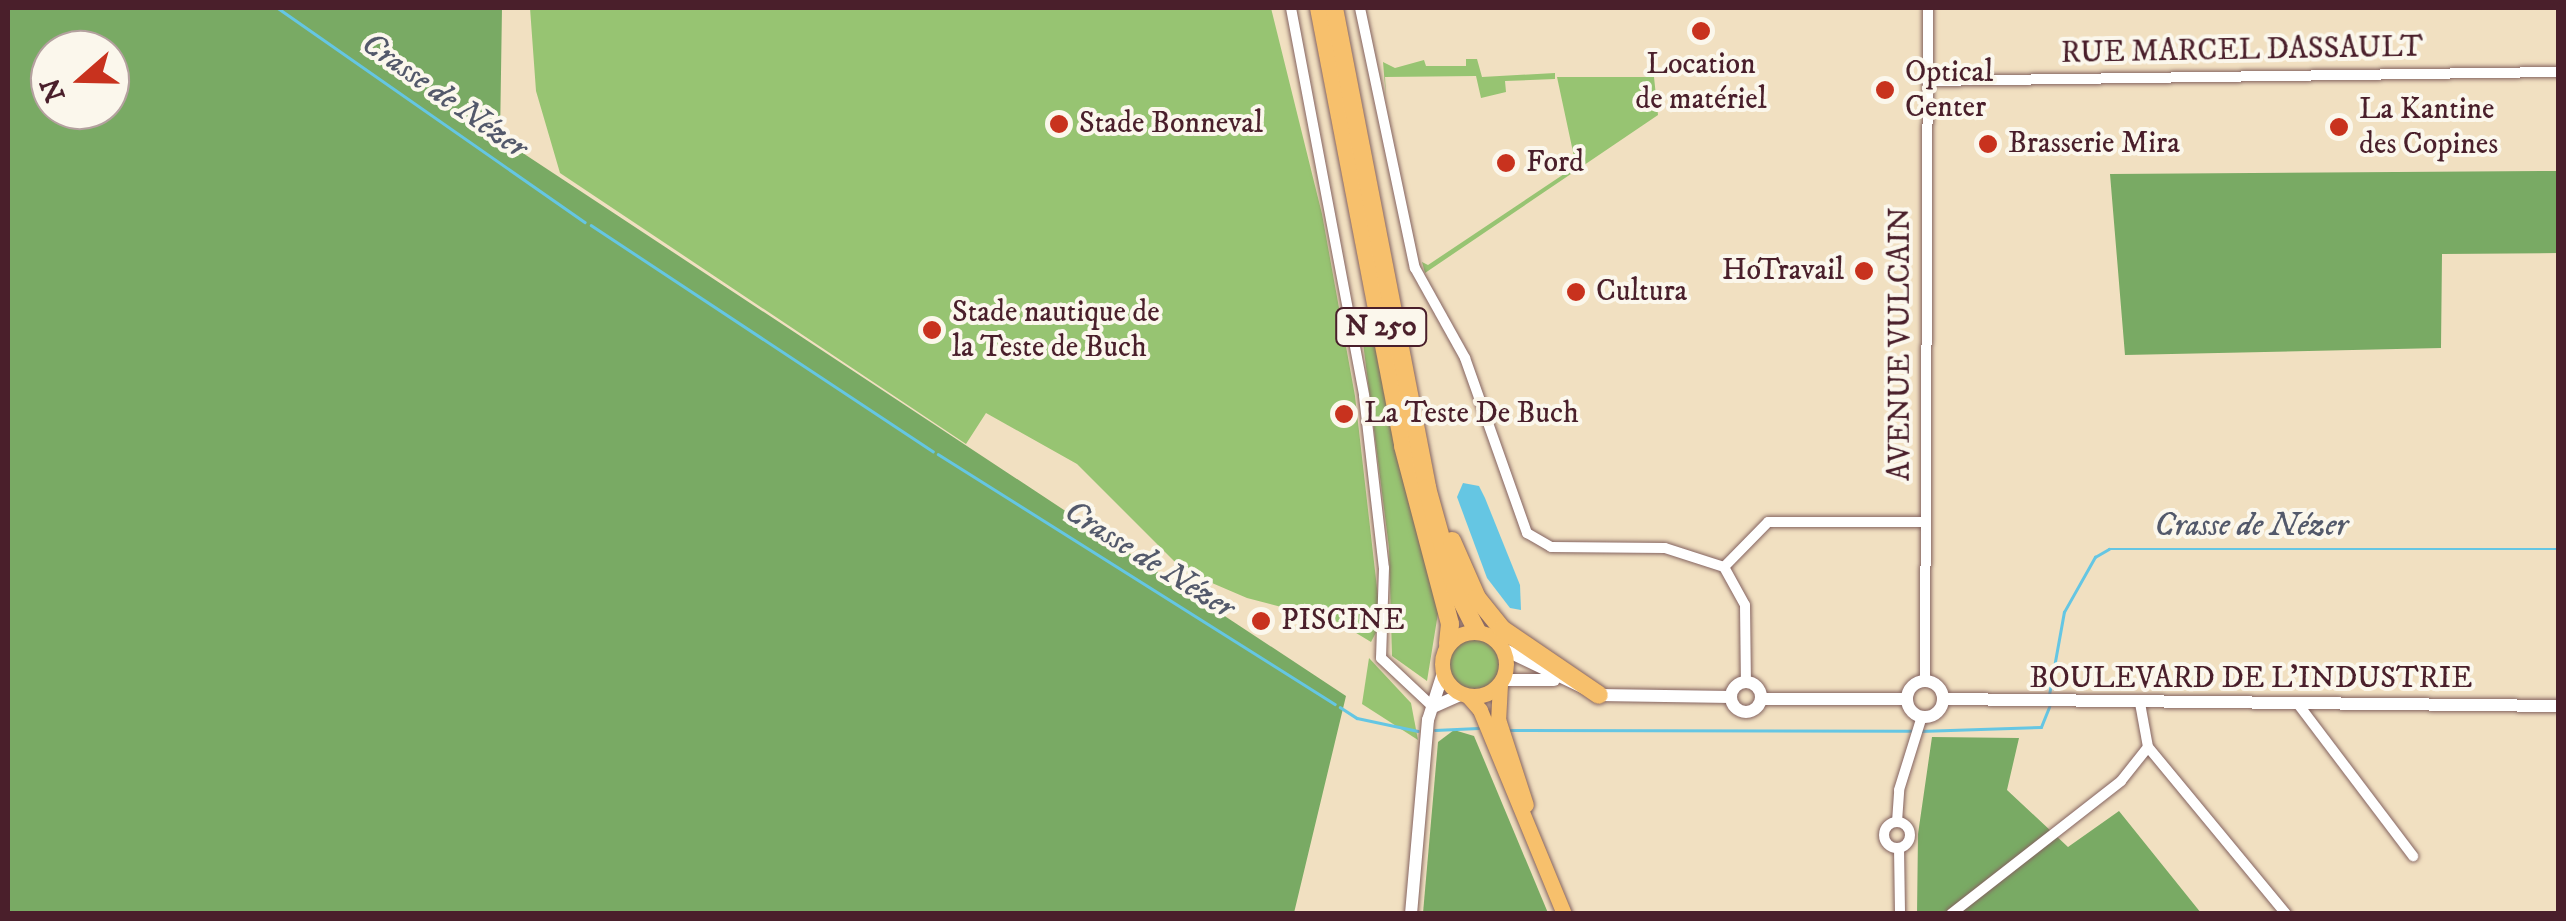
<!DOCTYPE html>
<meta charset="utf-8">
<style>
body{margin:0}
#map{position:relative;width:2566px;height:921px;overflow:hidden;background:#f1e0c1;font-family:"IM FELL DW Pica",serif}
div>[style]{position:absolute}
.green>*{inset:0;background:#97c472}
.round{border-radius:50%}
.forest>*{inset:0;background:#79aa64}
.water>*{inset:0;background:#65c6e3}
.stream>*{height:2.5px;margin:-1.25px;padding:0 1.25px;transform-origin:1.25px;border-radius:1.25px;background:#65c6e3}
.roads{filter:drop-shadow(0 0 2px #846360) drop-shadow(0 0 2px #846360)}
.minor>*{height:10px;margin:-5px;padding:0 5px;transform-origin:5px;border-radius:5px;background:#fff}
.minor>.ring{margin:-5px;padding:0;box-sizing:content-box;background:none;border:10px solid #fff;border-radius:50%}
.tertiary>*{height:12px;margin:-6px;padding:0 6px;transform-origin:6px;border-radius:6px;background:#fff}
.tertiary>.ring{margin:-6px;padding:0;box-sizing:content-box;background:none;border:12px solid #fff;border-radius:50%}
.primary>*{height:15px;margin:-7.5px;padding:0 7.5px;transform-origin:7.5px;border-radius:7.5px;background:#f7c06c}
.primary>.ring{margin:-7.5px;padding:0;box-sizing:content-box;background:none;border:15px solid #f7c06c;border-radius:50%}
.trunk>*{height:18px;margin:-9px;padding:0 9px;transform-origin:9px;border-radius:9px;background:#f7c06c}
.dots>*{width:28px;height:28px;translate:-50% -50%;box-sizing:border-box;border:5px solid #fbf7ec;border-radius:50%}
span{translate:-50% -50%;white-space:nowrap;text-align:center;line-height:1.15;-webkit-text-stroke:8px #fbf7ec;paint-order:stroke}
.shield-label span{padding:2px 8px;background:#fbf7ec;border:2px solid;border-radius:8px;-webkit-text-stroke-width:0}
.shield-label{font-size:28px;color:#4a1f2b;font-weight:700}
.street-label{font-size:30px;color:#4a1f2b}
.poi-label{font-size:30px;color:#4a1f2b}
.left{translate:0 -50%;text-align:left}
.right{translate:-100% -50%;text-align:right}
.water-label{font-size:32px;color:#53596b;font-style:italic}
.frame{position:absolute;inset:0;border:10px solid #4a1f2b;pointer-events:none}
.north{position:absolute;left:30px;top:30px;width:100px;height:100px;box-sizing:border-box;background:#fbf7ec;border:2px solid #b4a19f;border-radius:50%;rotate:250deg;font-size:28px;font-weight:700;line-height:40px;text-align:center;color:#4a1f2b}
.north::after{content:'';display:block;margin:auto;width:35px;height:45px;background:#c8321e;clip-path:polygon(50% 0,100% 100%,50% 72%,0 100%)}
</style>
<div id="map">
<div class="green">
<i style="clip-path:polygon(530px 8px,1271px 8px,1322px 214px,1355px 396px,1381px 623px,1371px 642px,1338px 622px,1247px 598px,1184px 571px,1077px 464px,986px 413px,966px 444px,560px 173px,536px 91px)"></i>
<i style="clip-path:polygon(1466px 59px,1477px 59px,1482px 77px,1555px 73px,1555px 79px,1505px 81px,1506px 92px,1481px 98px,1476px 76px,1385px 77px,1386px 98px,1383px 62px,1395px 68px,1424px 60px,1426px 66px,1466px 66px)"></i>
<i style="clip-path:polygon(1557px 77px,1654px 77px,1658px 115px,1425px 273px,1409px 215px,1422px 262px,1428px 265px,1576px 166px)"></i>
<i style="clip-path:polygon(1374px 325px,1439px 607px,1427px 681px,1392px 656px,1389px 548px,1361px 327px)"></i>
<i class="round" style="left:1447px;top:639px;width:52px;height:52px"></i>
<i style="clip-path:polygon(1369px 658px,1411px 703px,1418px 740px,1362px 704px)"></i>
</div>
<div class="forest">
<i style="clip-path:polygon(evenodd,8px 8px,502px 8px,500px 138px,1346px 696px,1294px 913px,8px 913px,8px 8px,50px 50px,110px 50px,110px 110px,50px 110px,50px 50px)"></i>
<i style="clip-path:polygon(2558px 171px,2558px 253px,2442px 254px,2441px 348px,2125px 355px,2110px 174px)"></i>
<i style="clip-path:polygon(1454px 730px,1474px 736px,1548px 913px,1423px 913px,1438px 742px)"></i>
<i style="clip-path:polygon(1932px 737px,2019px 738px,2007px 790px,2068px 847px,2119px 811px,2201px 913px,1917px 914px,1918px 834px)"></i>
</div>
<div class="water">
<i style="clip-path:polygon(1463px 483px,1479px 486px,1485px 498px,1520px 585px,1521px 610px,1510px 608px,1487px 578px,1457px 497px)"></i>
</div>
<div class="stream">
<i style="left:278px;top:8px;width:374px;rotate:34.9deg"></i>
<i style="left:591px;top:225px;width:410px;rotate:33.5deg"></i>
<i style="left:938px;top:454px;width:469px;rotate:32.2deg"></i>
<i style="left:2049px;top:695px;width:84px;rotate:-79.8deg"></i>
<i style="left:2064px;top:612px;width:63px;rotate:-60.6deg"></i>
<i style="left:2095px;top:557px;width:16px;rotate:-30deg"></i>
<i style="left:2109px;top:549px;width:449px"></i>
<i style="left:1340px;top:707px;width:20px;rotate:33deg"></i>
<i style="left:1357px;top:718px;width:62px;rotate:12deg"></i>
<i style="left:1435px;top:730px;width:43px;rotate:-2.7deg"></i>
<i style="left:1510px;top:730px;width:402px;rotate:0.1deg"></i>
<i style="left:1920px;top:731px;width:121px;rotate:-1.9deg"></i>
<i style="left:2041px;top:727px;width:22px;rotate:-68deg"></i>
</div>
<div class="roads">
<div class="minor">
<i style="left:1291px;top:8px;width:395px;rotate:79.3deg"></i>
<i style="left:1364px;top:396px;width:173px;rotate:83.4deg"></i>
<i style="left:1384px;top:568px;width:90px;rotate:91.9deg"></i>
<i style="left:1381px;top:658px;width:71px;rotate:43.3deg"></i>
<i style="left:1360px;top:8px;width:266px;rotate:78.1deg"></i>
<i style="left:1415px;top:268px;width:103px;rotate:60.9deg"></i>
<i style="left:1465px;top:358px;width:186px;rotate:70.5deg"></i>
<i style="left:1527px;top:533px;width:28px;rotate:30deg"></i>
<i style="left:1551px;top:547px;width:114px;rotate:0.5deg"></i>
<i style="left:1665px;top:548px;width:62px;rotate:17.9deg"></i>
<i style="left:1724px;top:567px;width:43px;rotate:61.1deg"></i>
<i style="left:1745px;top:605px;width:77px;rotate:89.3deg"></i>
<i style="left:1927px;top:81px;width:631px;rotate:-0.82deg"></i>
<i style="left:1724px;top:567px;width:63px;rotate:-45.6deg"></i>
<i style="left:1768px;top:522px;width:157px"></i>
<i style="left:1925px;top:681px;width:673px;rotate:-89.74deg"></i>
<i style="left:2298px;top:704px;width:191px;rotate:52.9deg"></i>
<i style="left:2148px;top:747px;width:217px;rotate:50.4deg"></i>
<i style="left:1897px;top:822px;width:32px;rotate:-86deg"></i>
<i style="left:1899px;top:790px;width:77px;rotate:-72.7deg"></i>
<i class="ring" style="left:1884px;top:822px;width:16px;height:16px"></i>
<i style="left:1899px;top:848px;width:66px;rotate:89.1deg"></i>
<i style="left:1951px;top:914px;width:216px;rotate:-38deg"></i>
<i style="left:2121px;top:781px;width:43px;rotate:-51.5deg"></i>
<i style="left:2148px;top:747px;width:45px;rotate:-100.3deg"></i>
</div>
<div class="tertiary">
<i style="left:1501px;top:648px;width:109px;rotate:25.6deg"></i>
<i style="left:1599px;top:695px;width:132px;rotate:0.9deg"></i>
<i style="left:1502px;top:680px;width:52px"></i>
<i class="ring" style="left:1907px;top:681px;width:24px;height:24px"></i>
<i class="ring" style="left:1731px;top:682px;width:18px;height:18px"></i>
<i style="left:1761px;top:699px;width:146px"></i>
<i style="left:1943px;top:699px;width:615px;rotate:0.65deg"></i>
<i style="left:1433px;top:707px;width:32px;rotate:-24deg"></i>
<i style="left:1411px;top:914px;width:195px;rotate:-85deg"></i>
<i style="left:1428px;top:720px;width:49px;rotate:-72.3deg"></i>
</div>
<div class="primary">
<i class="ring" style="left:1442px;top:632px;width:49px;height:49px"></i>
<i style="left:1500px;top:684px;width:35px;rotate:93deg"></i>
<i style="left:1498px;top:719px;width:90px;rotate:72deg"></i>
<i style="left:1468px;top:696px;width:18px;rotate:49deg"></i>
<i style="left:1480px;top:710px;width:221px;rotate:67.6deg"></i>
</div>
<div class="trunk">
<i style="left:1319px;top:8px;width:446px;rotate:79.1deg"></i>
<i style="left:1403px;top:446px;width:184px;rotate:75.2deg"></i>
<i style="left:1450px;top:624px;width:20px;rotate:96deg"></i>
<i style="left:1334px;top:8px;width:489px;rotate:79deg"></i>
<i style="left:1427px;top:488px;width:104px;rotate:74.4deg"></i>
<i style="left:1455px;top:588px;width:48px;rotate:62.9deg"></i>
<i style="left:1452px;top:541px;width:62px;rotate:66.3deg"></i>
<i style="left:1477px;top:598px;width:40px;rotate:51deg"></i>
<i style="left:1502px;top:629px;width:117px;rotate:34.2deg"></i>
</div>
</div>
<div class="dots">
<i style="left:1701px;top:31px;background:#c8321e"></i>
<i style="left:1885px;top:90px;background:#c8321e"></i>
<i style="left:1059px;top:124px;background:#c8321e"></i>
<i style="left:2339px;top:127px;background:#c8321e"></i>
<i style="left:1988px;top:144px;background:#c8321e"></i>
<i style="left:1506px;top:163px;background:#c8321e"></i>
<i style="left:1864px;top:271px;background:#c8321e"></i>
<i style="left:1576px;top:292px;background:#c8321e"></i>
<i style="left:932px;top:330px;background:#c8321e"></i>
<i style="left:1344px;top:414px;background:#c8321e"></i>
<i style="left:1261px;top:621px;background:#c8321e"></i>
</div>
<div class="shield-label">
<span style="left:1381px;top:327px">N 250</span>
</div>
<div class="street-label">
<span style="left:2242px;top:51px;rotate:-1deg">RUE MARCEL DASSAULT</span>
<span style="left:1901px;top:344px;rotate:-90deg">AVENUE VULCAIN</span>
<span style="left:2251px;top:679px">BOULEVARD DE L'INDUSTRIE</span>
</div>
<div class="poi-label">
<span style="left:1701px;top:82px">Location<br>de matériel</span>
<span class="left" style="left:1905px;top:90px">Optical<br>Center</span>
<span class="left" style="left:2359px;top:127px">La Kantine<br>des Copines</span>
<span class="left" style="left:1079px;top:124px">Stade Bonneval</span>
<span class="left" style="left:2008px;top:144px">Brasserie Mira</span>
<span class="left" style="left:1526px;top:163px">Ford</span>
<span class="right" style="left:1844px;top:271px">HoTravail</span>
<span class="left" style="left:1596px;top:292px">Cultura</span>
<span class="left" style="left:952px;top:330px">Stade nautique de<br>la Teste de Buch</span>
<span class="left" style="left:1364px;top:414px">La Teste De Buch</span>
<span class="left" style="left:1281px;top:621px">PISCINE</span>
</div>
<div class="water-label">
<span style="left:444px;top:96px;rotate:35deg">Crasse de Nézer</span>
<span style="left:2251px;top:526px">Crasse de Nézer</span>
<span style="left:1149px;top:560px;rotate:32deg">Crasse de Nézer</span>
</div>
<div class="frame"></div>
<div class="north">N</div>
</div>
